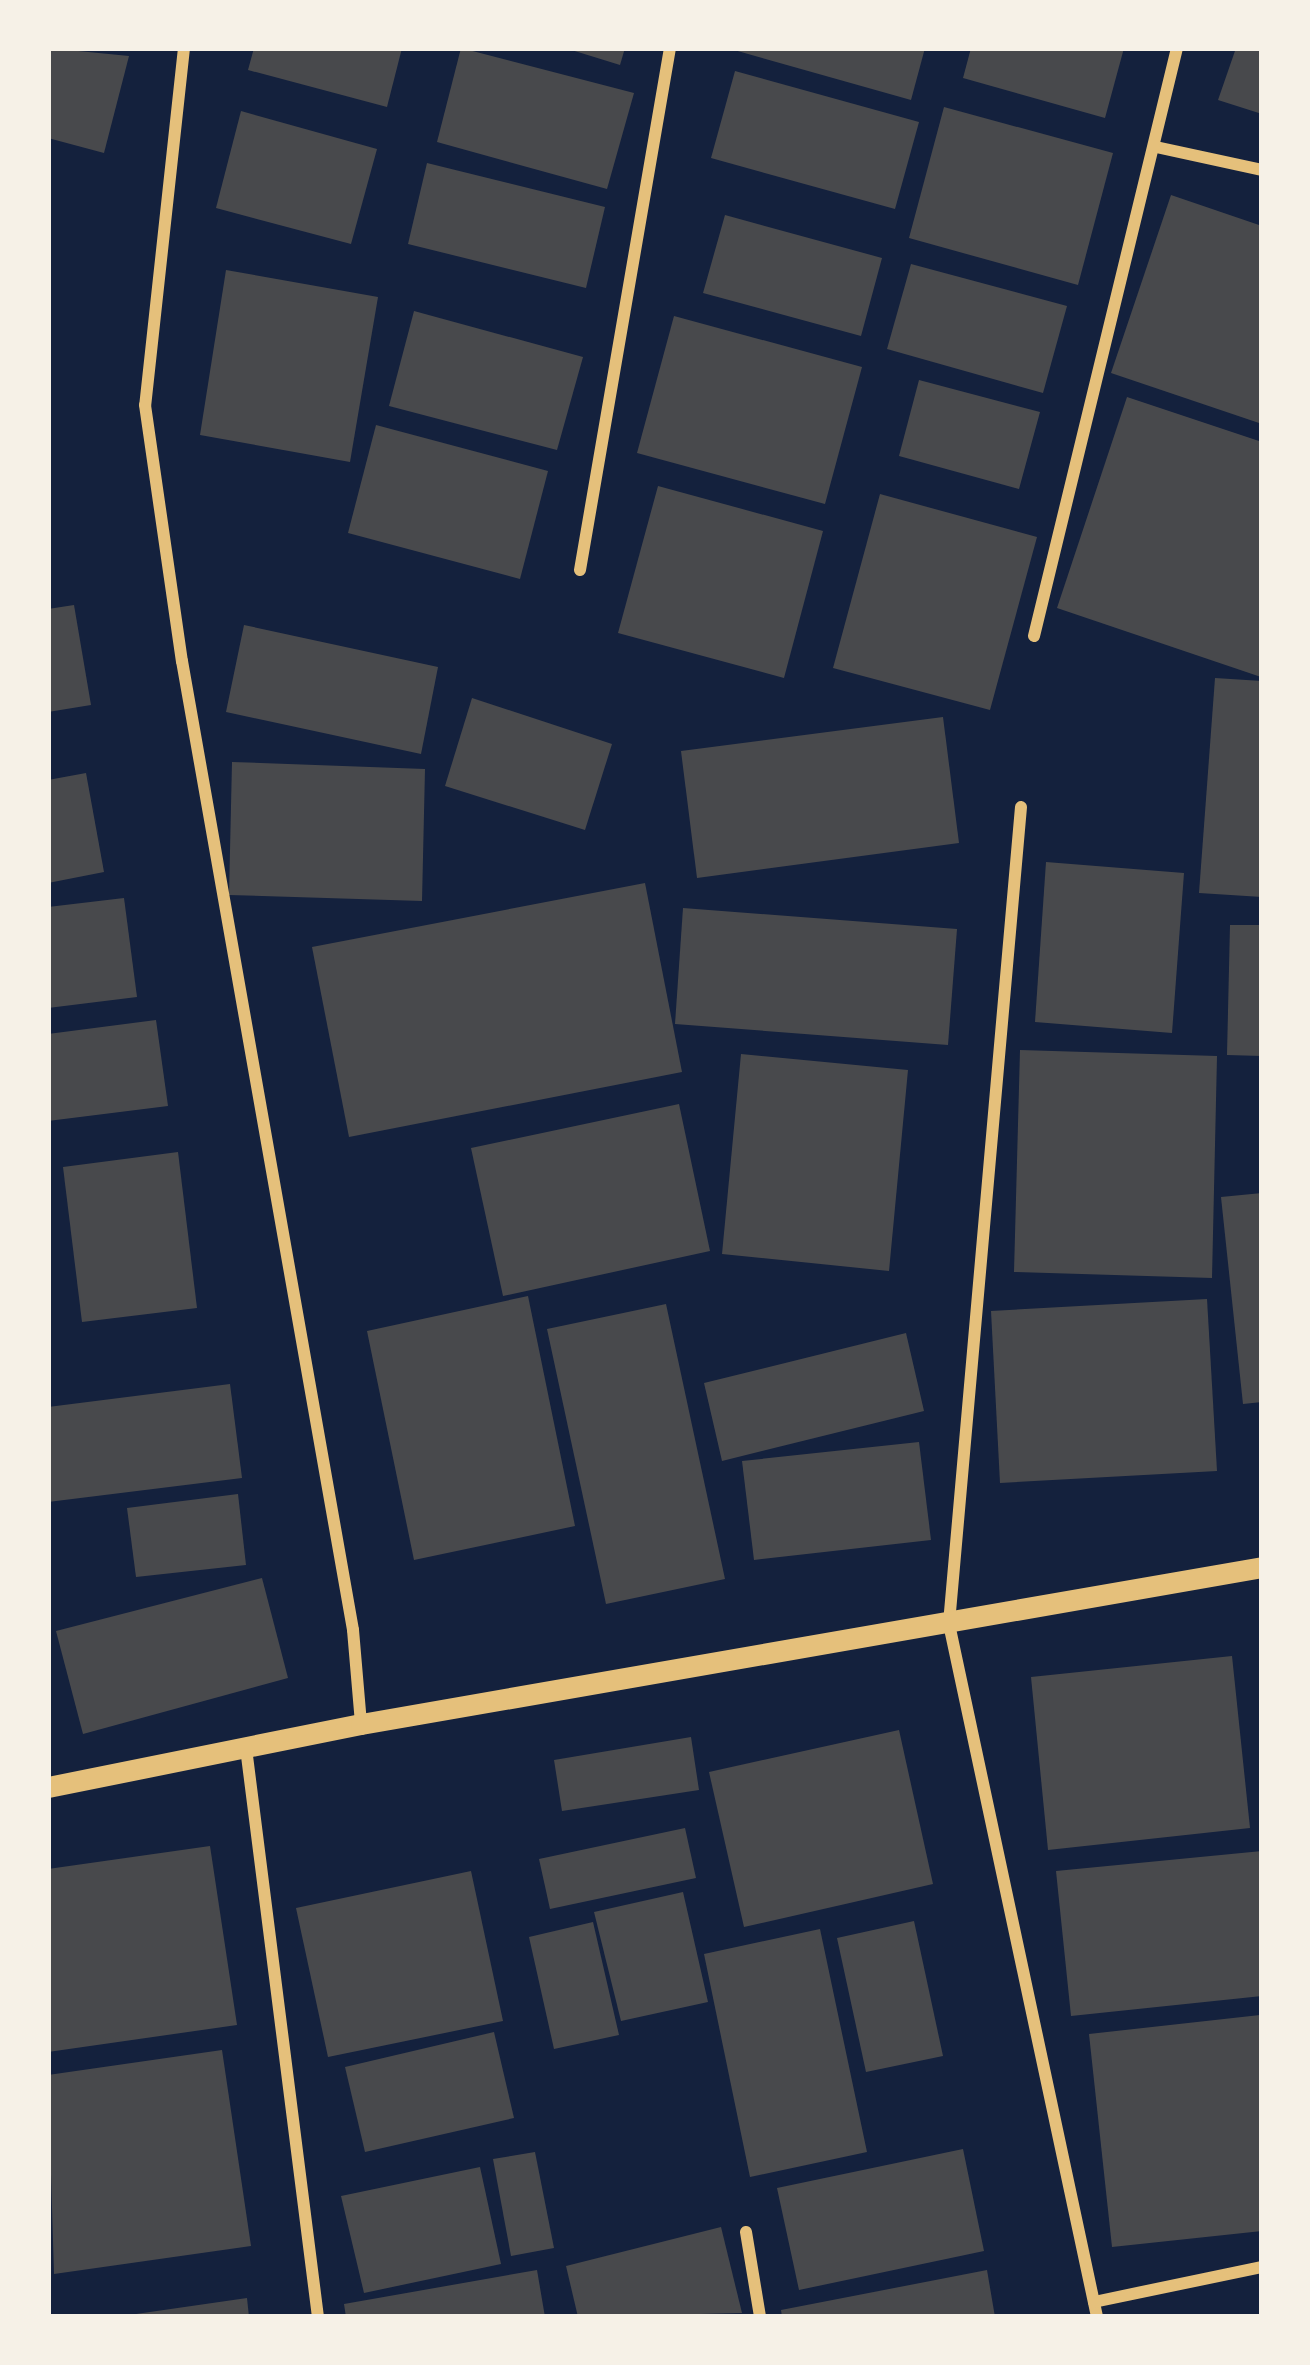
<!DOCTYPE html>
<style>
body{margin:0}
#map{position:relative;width:1310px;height:2365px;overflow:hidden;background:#14213d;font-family:Karla,sans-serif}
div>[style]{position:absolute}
.building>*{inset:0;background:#48494c}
.minor>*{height:12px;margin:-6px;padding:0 6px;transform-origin:6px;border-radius:6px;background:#e5c07b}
.tertiary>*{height:21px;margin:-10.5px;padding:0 10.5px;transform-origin:10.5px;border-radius:10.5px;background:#e5c07b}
span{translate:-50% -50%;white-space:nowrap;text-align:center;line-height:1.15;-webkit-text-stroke:9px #f6f1e7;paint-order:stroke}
.frame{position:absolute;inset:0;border:51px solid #f6f1e7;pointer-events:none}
</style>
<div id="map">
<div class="building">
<i style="clip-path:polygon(48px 48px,129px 56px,104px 153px,48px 138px)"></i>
<i style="clip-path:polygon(254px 48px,402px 48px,387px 107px,248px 70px)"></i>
<i style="clip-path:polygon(461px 48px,634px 93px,607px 189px,437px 142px)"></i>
<i style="clip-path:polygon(565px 48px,625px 48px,620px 65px)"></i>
<i style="clip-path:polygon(727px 48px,925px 48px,911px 100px)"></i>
<i style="clip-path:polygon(971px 48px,1124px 48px,1105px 118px,963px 78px)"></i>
<i style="clip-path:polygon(1236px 48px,1262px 48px,1262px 114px,1218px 100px)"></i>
<i style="clip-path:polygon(735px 71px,919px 122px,895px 209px,711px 158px)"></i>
<i style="clip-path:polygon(944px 107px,1113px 153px,1078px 285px,909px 238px)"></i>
<i style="clip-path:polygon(241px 111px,377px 149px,351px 244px,216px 208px)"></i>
<i style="clip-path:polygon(427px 163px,605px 207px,586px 288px,408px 244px)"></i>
<i style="clip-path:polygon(1171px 195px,1262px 226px,1262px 424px,1111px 373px)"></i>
<i style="clip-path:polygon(725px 215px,882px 258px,861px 336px,703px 293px)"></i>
<i style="clip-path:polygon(911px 264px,1067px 306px,1043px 393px,887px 349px)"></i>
<i style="clip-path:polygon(226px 270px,378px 297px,350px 462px,200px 435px)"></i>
<i style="clip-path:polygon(414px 311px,583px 357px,557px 450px,389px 406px)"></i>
<i style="clip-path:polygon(674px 316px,862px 367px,825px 504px,637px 453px)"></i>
<i style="clip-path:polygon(919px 380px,1040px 412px,1019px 489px,899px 456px)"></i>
<i style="clip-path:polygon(1127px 397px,1262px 442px,1261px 677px,1057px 608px)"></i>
<i style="clip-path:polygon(376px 425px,548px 471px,520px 579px,348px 533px)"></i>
<i style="clip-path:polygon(658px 486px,823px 531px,784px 678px,618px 633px)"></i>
<i style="clip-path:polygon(880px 494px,1037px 537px,990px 710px,833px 668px)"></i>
<i style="clip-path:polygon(74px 605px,91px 705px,48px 712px,48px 609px)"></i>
<i style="clip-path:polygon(244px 625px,438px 667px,421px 754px,226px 712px)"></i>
<i style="clip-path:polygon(1215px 678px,1262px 681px,1262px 897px,1199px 893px)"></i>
<i style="clip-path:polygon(472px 698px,612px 744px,585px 830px,445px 786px)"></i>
<i style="clip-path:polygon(943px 717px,959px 843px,697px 878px,681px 751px)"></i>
<i style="clip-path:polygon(232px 762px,425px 769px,422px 901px,229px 895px)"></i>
<i style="clip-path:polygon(86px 773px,104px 872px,48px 883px,48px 780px)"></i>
<i style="clip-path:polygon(1046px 862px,1184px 873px,1172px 1033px,1035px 1022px)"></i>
<i style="clip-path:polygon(645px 883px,682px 1072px,349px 1137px,312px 947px)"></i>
<i style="clip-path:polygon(124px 898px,137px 997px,48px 1008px,48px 907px)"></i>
<i style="clip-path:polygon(683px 908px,957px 929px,948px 1045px,675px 1024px)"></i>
<i style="clip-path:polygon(1230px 925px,1262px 925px,1262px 1056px,1227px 1055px)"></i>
<i style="clip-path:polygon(156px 1020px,168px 1106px,48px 1121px,48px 1034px)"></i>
<i style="clip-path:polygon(1020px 1050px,1217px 1056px,1212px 1278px,1014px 1272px)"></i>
<i style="clip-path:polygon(741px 1054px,908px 1070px,889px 1271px,722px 1254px)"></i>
<i style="clip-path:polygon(679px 1104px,710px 1251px,503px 1296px,471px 1148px)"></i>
<i style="clip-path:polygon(178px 1152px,197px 1308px,82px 1322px,63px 1167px)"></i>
<i style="clip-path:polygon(1262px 1193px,1262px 1402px,1243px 1404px,1221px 1197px)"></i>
<i style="clip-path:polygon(528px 1296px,575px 1526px,414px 1560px,367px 1331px)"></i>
<i style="clip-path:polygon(1207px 1299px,1217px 1471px,1000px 1483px,991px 1311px)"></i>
<i style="clip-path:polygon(666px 1304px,725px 1579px,606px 1604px,547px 1329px)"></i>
<i style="clip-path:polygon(906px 1333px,924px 1411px,722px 1461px,704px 1383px)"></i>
<i style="clip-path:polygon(230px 1384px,242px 1478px,48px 1502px,48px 1407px)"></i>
<i style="clip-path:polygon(919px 1442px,931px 1540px,754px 1560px,742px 1461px)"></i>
<i style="clip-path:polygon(238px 1494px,246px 1565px,136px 1577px,127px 1508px)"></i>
<i style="clip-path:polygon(262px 1578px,288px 1678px,83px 1734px,56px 1631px)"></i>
<i style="clip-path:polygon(1232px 1656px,1250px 1828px,1048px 1850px,1031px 1677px)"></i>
<i style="clip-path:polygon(899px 1730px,933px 1884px,744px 1927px,709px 1772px)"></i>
<i style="clip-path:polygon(691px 1737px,699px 1790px,562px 1811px,554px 1760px)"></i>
<i style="clip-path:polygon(685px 1828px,696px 1878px,550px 1909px,539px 1859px)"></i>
<i style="clip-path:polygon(210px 1846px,237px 2025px,48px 2052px,48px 1869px)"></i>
<i style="clip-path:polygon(1262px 1851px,1262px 1996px,1071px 2016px,1056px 1871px)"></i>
<i style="clip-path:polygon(471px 1871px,503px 2021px,328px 2057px,296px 1908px)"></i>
<i style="clip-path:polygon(683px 1892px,708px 2002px,621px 2021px,594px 1912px)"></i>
<i style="clip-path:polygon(914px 1921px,943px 2056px,866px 2072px,837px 1938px)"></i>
<i style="clip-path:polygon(593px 1922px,619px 2035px,554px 2049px,529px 1937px)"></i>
<i style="clip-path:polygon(820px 1929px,867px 2152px,750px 2177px,704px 1954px)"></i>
<i style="clip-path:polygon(1260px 2015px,1262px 2231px,1112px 2247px,1089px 2034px)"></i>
<i style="clip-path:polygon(494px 2032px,514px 2118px,365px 2152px,345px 2067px)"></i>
<i style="clip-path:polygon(222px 2050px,251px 2246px,54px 2274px,48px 2075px)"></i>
<i style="clip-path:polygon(963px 2149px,984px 2251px,799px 2290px,777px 2188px)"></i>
<i style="clip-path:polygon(535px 2152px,554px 2248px,511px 2256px,493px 2159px)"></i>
<i style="clip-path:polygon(480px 2167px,501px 2264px,364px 2293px,341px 2196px)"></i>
<i style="clip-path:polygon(721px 2227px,742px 2313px,578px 2317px,566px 2266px)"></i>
<i style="clip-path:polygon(537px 2270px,545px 2317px,346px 2317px,344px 2304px)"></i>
<i style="clip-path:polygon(987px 2270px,995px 2317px,782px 2317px,781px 2310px)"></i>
<i style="clip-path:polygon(247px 2298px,249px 2317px,136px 2317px,136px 2314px)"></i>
</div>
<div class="minor">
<i style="left:184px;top:48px;width:359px;rotate:96.2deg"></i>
<i style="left:145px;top:405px;width:259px;rotate:81.8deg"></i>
<i style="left:182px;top:661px;width:984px;rotate:79.99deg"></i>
<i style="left:353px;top:1630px;width:94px;rotate:85.1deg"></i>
<i style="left:1156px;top:147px;width:108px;rotate:12.2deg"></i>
<i style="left:580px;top:570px;width:530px;rotate:-80.22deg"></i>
<i style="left:1034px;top:636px;width:605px;rotate:-76.33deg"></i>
<i style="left:1021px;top:807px;width:820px;rotate:95.04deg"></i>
<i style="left:949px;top:1624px;width:709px;rotate:77.94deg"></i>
<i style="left:246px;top:1748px;width:574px;rotate:82.79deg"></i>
<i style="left:746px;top:2232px;width:86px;rotate:80.6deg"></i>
<i style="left:1094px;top:2302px;width:172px;rotate:-11.8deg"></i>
</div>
<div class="tertiary">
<i style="left:48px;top:1787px;width:319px;rotate:-11.4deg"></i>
<i style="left:361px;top:1724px;width:915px;rotate:-9.88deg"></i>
</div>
<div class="frame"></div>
</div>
